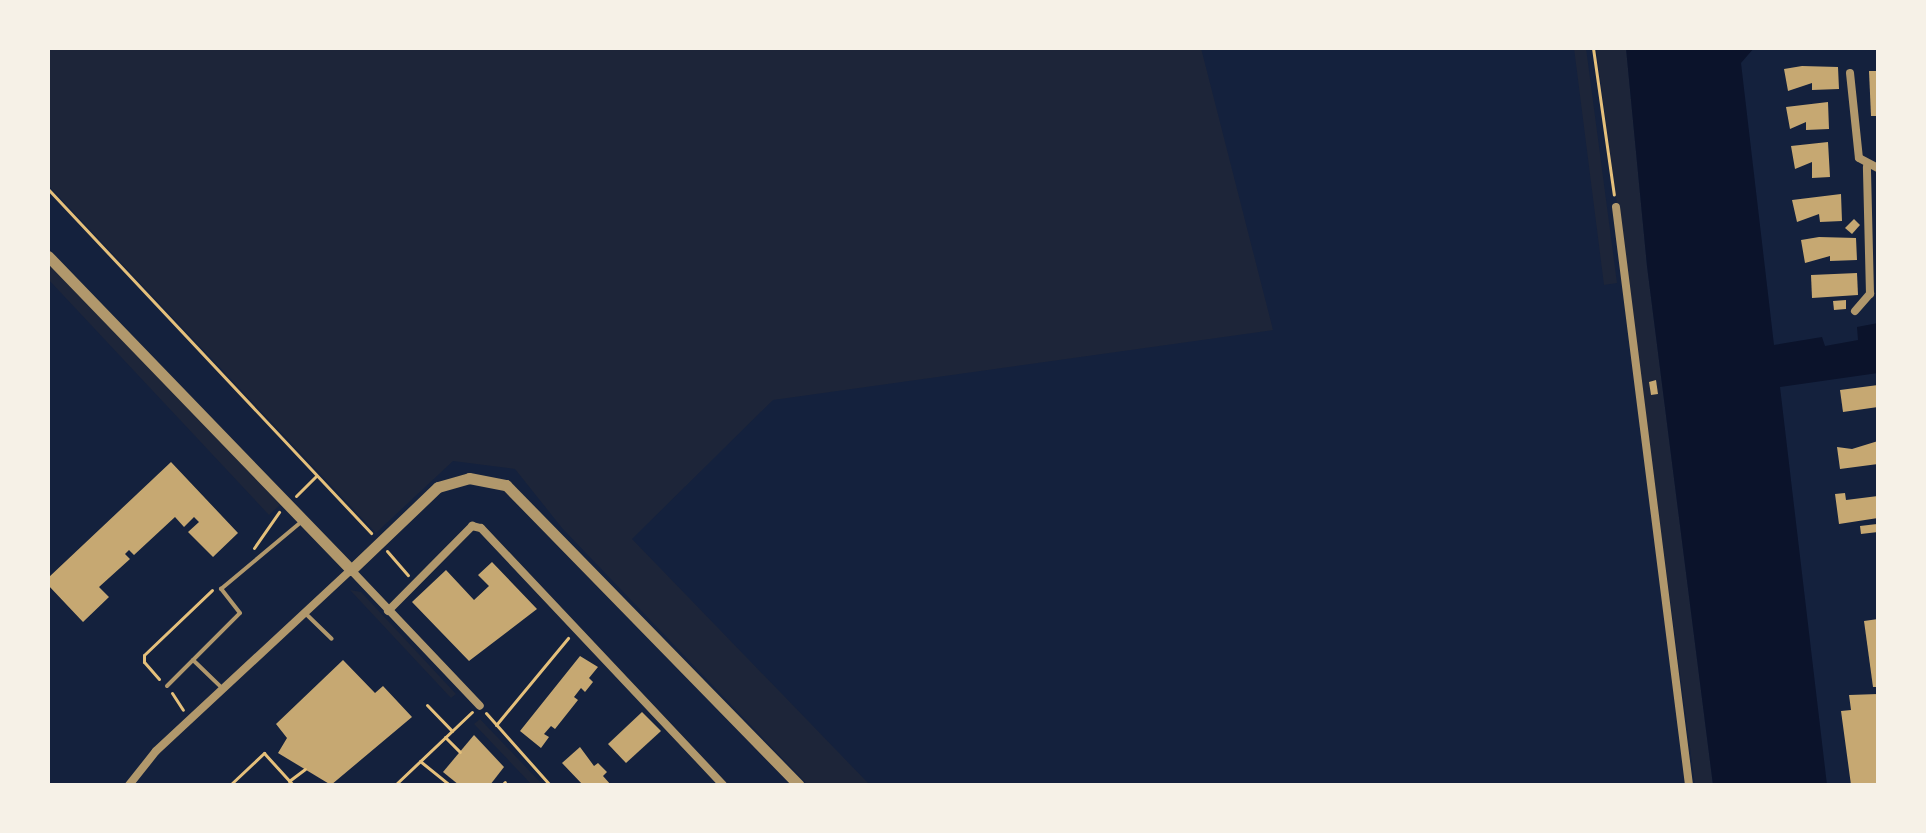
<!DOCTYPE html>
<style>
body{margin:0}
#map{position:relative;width:1926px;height:833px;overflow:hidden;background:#14213d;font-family:Barlow,sans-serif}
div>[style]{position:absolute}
.green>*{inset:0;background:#1d2539}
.water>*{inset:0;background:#0b132b}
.building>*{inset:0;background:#c6a872}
.path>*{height:3px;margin:-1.5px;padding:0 1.5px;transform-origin:1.5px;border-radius:1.5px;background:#e5c07b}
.service>*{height:4px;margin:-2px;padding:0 2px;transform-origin:2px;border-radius:2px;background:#b1986c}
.minor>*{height:8px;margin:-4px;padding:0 4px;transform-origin:4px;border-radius:4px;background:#b1986c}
.tertiary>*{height:11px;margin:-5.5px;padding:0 5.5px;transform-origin:5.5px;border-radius:5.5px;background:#b1986c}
span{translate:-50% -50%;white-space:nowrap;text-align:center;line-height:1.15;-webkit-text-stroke:8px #f6f1e7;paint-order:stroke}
.frame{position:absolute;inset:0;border:50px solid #f6f1e7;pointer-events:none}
</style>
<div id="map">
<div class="green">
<i style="clip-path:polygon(48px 48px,1201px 48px,1273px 330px,773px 400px,632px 539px,870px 785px,808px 785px,562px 528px,515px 469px,453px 461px,376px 533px,48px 185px)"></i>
<i style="clip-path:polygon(1574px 48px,1586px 48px,1617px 283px,1604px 285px)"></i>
<i style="clip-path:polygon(1596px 48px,1626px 48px,1647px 266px,1713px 785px,1695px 785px)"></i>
<i style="clip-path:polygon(48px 258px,280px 505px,269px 515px,48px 279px)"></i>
<i style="clip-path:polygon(350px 590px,361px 592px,456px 694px,451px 698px)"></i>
<i style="clip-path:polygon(480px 719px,521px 762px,543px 785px,532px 785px,474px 724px)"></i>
</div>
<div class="water">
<i style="clip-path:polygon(1626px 48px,1754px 48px,1741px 63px,1774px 345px,1822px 337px,1825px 346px,1858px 340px,1857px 327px,1878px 323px,1878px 373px,1780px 387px,1827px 785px,1713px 785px,1647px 266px)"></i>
</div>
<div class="building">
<i style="clip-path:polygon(1802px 66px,1838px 67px,1839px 89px,1812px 90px,1812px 83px,1788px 91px,1784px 69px)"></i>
<i style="clip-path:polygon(1869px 71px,1878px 71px,1878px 116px,1871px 116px)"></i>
<i style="clip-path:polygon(1828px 102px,1829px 129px,1806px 130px,1806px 122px,1790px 129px,1786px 107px)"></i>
<i style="clip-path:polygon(1828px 142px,1830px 177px,1812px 178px,1812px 162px,1795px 169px,1791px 146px)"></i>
<i style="clip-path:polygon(1841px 194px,1842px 221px,1820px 222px,1819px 214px,1797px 222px,1792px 200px)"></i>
<i style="clip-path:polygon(1854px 219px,1860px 225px,1852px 234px,1845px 228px)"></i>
<i style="clip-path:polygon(1819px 237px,1856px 238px,1857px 260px,1830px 261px,1830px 256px,1805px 263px,1801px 240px)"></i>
<i style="clip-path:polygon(1857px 273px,1858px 295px,1812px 298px,1811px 275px)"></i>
<i style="clip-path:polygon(1846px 300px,1846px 309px,1834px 310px,1833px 301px)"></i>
<i style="clip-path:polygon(1656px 380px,1658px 394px,1651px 395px,1649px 382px)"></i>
<i style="clip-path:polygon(1878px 385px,1878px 407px,1843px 412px,1840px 390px)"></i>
<i style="clip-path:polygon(1878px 441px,1878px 464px,1840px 469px,1837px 447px,1852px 449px)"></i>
<i style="clip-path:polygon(171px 462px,238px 533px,213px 557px,188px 532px,199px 522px,194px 517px,184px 527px,175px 517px,134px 555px,129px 550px,125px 554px,130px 559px,99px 587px,109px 597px,83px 622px,48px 585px,48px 578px)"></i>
<i style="clip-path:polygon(1845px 493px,1846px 500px,1878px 496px,1878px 518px,1839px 524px,1835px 494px)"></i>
<i style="clip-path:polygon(1877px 524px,1878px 532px,1861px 534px,1860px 526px)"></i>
<i style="clip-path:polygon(492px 562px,537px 609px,469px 661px,412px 602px,446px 570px,474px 600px,489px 586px,478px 575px)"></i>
<i style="clip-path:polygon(1878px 619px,1878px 687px,1873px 687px,1864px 621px)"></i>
<i style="clip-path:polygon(580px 656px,598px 667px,589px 678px,593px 682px,585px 692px,581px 688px,574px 697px,578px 700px,555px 729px,551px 726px,544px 734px,549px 737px,541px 748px,520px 731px)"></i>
<i style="clip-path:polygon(343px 660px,375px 693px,383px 686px,412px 717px,331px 785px,278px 753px,287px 738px,276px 724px)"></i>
<i style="clip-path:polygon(1878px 694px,1878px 785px,1851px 785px,1841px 711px,1851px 710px,1849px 695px)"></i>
<i style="clip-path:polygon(642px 712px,661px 731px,626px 763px,608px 744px)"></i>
<i style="clip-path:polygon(474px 735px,504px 767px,490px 785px,459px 785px,443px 772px)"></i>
<i style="clip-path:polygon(580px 747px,594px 766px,598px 763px,607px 772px,603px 776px,611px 785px,583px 785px,562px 763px)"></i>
</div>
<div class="path">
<i style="left:1593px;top:48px;width:148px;rotate:81.9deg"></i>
<i style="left:48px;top:189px;width:472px;rotate:46.8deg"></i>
<i style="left:296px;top:496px;width:28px;rotate:-45deg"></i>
<i style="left:254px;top:548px;width:44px;rotate:-55.2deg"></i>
<i style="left:387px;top:551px;width:32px;rotate:49deg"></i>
<i style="left:159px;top:679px;width:23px;rotate:-131deg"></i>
<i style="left:144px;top:662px;width:7px;rotate:-90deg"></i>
<i style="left:144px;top:655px;width:94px;rotate:-43.7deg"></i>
<i style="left:172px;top:693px;width:20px;rotate:57deg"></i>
<i style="left:427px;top:705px;width:36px;rotate:46deg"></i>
<i style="left:486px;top:713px;width:96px;rotate:48.4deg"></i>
<i style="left:496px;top:725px;width:113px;rotate:-50.4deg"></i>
<i style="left:445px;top:737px;width:21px;rotate:45deg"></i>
<i style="left:420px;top:761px;width:38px;rotate:39deg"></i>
<i style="left:289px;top:781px;width:20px;rotate:-37deg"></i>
<i style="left:492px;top:784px;width:1px;rotate:45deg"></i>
<i style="left:230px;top:785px;width:47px;rotate:-43.3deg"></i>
<i style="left:264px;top:753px;width:43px;rotate:47.8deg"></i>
<i style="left:395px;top:785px;width:106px;rotate:-43.5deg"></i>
<i style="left:502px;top:785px;width:4px;rotate:-45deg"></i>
</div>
<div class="service">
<i style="left:305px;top:613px;width:37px;rotate:44deg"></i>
<i style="left:193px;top:660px;width:42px;rotate:44deg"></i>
<i style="left:167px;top:686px;width:103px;rotate:-45deg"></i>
<i style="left:240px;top:613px;width:31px;rotate:-128deg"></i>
<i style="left:221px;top:589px;width:104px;rotate:-39.9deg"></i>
</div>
<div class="minor">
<i style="left:1850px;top:73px;width:85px;rotate:84deg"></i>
<i style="left:1859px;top:158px;width:21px;rotate:28deg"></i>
<i style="left:1616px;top:207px;width:583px;rotate:82.8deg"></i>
<i style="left:1855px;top:311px;width:23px;rotate:-49deg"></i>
<i style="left:1870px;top:294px;width:127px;rotate:-91.4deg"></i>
<i style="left:388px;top:611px;width:120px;rotate:-45.3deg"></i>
<i style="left:472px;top:526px;width:9px;rotate:13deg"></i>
<i style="left:481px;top:528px;width:353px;rotate:46.7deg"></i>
<i style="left:129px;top:785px;width:43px;rotate:-51.5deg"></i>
<i style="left:156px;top:751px;width:266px;rotate:-42.9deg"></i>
<i style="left:351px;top:570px;width:187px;rotate:46.5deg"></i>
</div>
<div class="tertiary">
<i style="left:48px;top:256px;width:436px;rotate:46deg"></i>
<i style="left:351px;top:570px;width:120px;rotate:-43.7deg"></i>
<i style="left:438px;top:487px;width:32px;rotate:-16deg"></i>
<i style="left:469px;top:478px;width:38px;rotate:11deg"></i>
<i style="left:506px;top:485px;width:419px;rotate:45.7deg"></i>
</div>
<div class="frame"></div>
</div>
